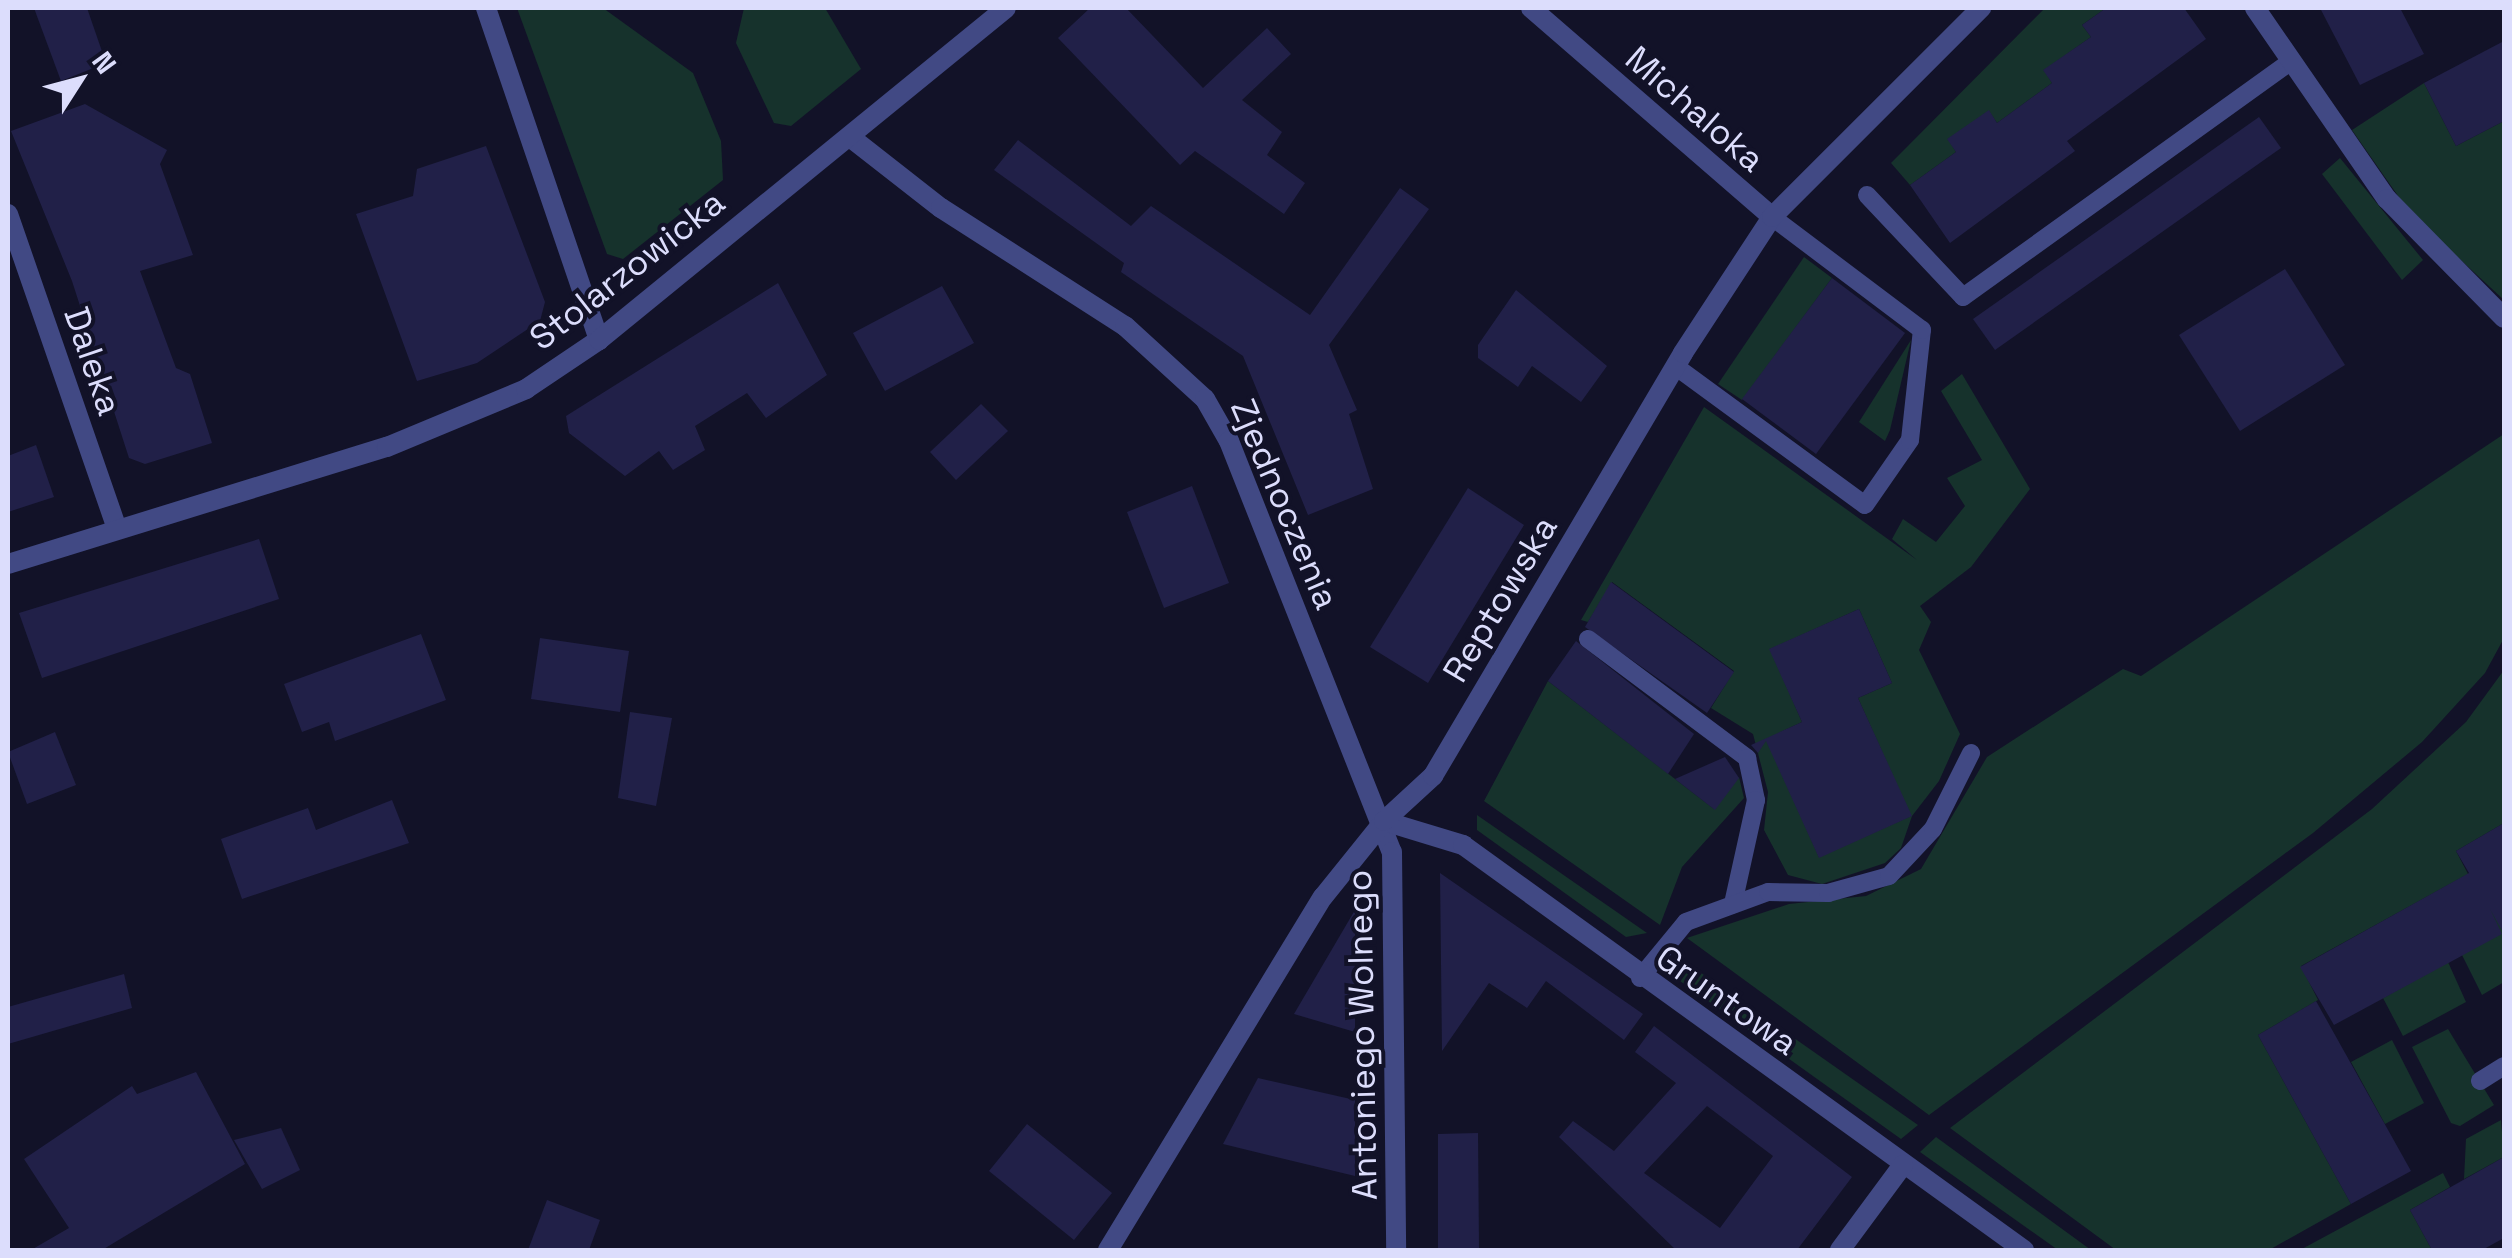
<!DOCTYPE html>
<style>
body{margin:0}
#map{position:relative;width:2512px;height:1258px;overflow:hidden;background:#121228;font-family:"Space Grotesk",sans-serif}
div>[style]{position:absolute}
.green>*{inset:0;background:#16322c}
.building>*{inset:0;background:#212048}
.service>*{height:18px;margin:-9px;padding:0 9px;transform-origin:9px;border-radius:9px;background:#414984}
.minor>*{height:20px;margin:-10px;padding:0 10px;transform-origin:10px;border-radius:10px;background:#414984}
.tertiary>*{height:20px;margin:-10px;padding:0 10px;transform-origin:10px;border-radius:10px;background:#414984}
span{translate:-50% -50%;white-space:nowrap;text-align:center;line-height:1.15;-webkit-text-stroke:8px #121228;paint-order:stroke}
.street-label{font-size:35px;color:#dcddfc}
.frame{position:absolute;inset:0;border:10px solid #dcddfc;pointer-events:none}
.north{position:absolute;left:30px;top:30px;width:100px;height:100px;-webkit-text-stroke:8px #121228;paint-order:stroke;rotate:54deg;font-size:28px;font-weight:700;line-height:40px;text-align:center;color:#dcddfc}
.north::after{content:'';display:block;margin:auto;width:35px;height:45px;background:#dcddfc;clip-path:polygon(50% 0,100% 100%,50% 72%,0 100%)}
</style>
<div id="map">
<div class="green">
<i style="clip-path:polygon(517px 8px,603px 8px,693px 73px,721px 141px,723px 180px,623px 259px,607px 254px)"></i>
<i style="clip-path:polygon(744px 8px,825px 8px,861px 69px,791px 126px,774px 123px,736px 43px)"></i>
<i style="clip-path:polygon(2045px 8px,2106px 8px,2082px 25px,2091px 37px,2044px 70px,2052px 83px,1997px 123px,1989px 111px,1948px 139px,1956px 152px,1910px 185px,1891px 163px)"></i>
<i style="clip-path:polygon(2424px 83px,2456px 146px,2504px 121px,2504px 300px,2410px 213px,2352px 130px)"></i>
<i style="clip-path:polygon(2340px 158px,2423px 260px,2402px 280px,2322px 174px)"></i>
<i style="clip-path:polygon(1804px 257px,1832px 278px,1742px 400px,1718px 384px)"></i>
<i style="clip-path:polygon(1911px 340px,1890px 430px,1885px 441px,1859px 422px)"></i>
<i style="clip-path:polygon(evenodd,1962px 374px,2030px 489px,1971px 567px,1920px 606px,1931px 622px,1919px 650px,1960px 734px,1939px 781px,1912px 816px,1901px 848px,1885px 863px,1822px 884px,1788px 875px,1764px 830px,1768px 792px,1753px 734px,1711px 708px,1734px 671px,1612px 582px,1588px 622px,1581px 620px,1704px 407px,1917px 560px,1892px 539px,1903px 519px,1936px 542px,1965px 506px,1947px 478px,1982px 460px,1941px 391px,1962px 374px,1859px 609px,1892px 683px,1858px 698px,1911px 816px,1819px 857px,1766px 739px,1802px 722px,1770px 649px,1859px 609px)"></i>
<i style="clip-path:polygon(2504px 434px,2504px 638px,2485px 673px,2422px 742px,2313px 833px,1929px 1115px,1687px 938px,1789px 904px,1866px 896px,1921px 869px,1987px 757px,2123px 669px,2141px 676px)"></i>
<i style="clip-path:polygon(2504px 670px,2504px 823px,2456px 851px,2468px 874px,2301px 966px,2318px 1000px,2258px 1035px,2351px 1204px,2269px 1250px,2116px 1250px,1950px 1128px,2372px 809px,2466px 722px)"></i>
<i style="clip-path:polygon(1548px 681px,1714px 809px,1739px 777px,1744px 798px,1682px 867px,1660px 925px,1484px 801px)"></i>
<i style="clip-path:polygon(1477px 815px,1647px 933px,1626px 937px,1477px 830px)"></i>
<i style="clip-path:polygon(2504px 900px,2504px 982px,2482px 995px,2462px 955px,2490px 909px)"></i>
<i style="clip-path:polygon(1677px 956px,1918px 1125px,1901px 1139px,1680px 981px)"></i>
<i style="clip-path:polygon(2448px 962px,2466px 1002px,2403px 1036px,2383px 998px)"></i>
<i style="clip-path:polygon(2448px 1029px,2494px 1105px,2460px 1126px,2451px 1123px,2412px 1047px)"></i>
<i style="clip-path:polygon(2392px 1040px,2424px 1103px,2385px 1124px,2351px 1062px)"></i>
<i style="clip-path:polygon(2501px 1120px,2504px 1157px,2464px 1179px,2466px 1139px)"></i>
<i style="clip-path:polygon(1936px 1137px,2091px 1250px,2058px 1250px,1920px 1152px)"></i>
<i style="clip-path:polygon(2443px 1173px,2450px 1187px,2410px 1210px,2432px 1250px,2300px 1250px)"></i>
</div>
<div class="building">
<i style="clip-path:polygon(34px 8px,87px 8px,106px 63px,61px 81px)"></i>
<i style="clip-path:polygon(1090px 8px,1126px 8px,1203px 88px,1267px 28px,1291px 54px,1242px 100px,1282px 132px,1267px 155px,1305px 183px,1284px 214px,1195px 151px,1180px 165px,1058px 38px)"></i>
<i style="clip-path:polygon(2106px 8px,2184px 8px,2206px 39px,2067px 141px,2075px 151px,1950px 243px,1910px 185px,1956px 152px,1947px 139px,1989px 110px,1997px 123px,2052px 83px,2043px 70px,2091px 37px,2082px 25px)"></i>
<i style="clip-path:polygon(2320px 8px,2400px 8px,2424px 54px,2360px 85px)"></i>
<i style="clip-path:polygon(2504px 41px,2504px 121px,2456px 146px,2424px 83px)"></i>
<i style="clip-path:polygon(85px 104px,167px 150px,160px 164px,193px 255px,140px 271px,176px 368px,190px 374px,212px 443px,145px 464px,129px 458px,72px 281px,11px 131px)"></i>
<i style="clip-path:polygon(2259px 117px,2281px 148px,1995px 350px,1973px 319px)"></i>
<i style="clip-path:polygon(1018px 140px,1131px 226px,1151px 206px,1310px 315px,1400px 188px,1429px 209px,1329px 345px,1357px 410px,1349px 414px,1373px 489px,1308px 515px,1243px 356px,1121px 272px,1124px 263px,994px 170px)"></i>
<i style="clip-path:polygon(486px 146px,545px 302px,540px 321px,477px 363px,417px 381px,356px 214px,413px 196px,417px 169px)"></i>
<i style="clip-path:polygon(2285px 269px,2345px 365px,2240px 431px,2179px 335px)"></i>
<i style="clip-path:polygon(1832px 278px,1905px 333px,1816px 454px,1742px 399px)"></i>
<i style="clip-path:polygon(778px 283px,827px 375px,766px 418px,747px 393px,695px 426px,705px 450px,673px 470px,659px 451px,625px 476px,569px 433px,566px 416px)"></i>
<i style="clip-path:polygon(942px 286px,974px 343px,885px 391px,853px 333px)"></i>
<i style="clip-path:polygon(1516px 290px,1607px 366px,1581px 402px,1532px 366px,1518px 387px,1478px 358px,1478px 345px)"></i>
<i style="clip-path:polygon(981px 404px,1008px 431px,956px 480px,930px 452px)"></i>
<i style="clip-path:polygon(36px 445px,54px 497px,8px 512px,8px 456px)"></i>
<i style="clip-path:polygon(1192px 486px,1229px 583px,1164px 608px,1127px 512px)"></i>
<i style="clip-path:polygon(1468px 488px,1524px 525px,1428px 683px,1370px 647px)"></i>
<i style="clip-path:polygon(259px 539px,279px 599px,42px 678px,19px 613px)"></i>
<i style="clip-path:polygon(1611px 582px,1734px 672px,1707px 713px,1585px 627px)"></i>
<i style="clip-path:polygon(1859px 609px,1892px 683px,1858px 698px,1912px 816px,1819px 858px,1766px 741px,1758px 753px,1751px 745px,1802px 722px,1769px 649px)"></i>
<i style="clip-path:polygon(421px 634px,446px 700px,335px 741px,329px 722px,302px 732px,284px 684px)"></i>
<i style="clip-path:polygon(540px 638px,629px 651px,620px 712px,531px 699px)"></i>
<i style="clip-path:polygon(1576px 641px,1694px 734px,1668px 774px,1548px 681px)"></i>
<i style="clip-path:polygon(630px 712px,672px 718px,656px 806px,618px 798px)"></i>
<i style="clip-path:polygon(55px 732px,76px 785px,27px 804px,8px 752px)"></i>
<i style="clip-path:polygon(1725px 757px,1739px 778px,1715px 810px,1675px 779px)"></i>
<i style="clip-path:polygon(392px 800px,409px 843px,242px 899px,221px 839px,308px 808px,316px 830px)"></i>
<i style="clip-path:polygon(2504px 823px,2504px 934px,2490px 909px,2502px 934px,2334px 1025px,2300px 967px,2469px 873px,2456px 851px)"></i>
<i style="clip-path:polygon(1440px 873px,1643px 1014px,1624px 1040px,1546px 981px,1527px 1008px,1489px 983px,1442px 1051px)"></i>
<i style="clip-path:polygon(1355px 910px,1355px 1032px,1294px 1014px)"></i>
<i style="clip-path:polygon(124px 974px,132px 1008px,8px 1044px,8px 1007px)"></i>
<i style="clip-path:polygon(2316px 1001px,2411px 1171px,2351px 1204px,2258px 1035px)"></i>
<i style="clip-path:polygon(evenodd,1654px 1026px,1852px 1177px,1797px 1250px,1676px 1250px,1559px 1137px,1573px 1121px,1614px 1151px,1676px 1083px,1635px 1052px,1654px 1026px,1707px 1106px,1773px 1156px,1720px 1228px,1644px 1173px,1707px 1106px)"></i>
<i style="clip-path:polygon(196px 1072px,245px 1164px,102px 1250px,31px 1250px,69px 1228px,24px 1159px,132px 1086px,137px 1094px)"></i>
<i style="clip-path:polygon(1258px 1078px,1355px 1100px,1355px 1176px,1223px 1144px)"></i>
<i style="clip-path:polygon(1027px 1124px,1112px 1193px,1074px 1240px,989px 1171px)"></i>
<i style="clip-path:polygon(281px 1128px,300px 1170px,262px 1189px,234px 1140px)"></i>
<i style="clip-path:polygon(1478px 1133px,1479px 1250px,1438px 1250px,1438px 1134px)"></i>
<i style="clip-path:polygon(2504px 1157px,2504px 1238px,2482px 1250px,2432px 1250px,2410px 1210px)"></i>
<i style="clip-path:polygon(547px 1200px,600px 1220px,589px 1250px,528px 1250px)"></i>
</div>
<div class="service">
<i style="left:1867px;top:195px;width:140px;rotate:46.7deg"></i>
<i style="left:1963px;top:297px;width:405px;rotate:-35.7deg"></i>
<i style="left:1675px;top:366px;width:235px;rotate:36.2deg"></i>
<i style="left:1865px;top:505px;width:79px;rotate:-55.3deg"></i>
<i style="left:1910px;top:440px;width:111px;rotate:-83.8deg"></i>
<i style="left:1922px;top:330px;width:188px;rotate:-143deg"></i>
<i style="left:1588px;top:639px;width:199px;rotate:36.8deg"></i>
<i style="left:1747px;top:758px;width:43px;rotate:77.9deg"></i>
<i style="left:1756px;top:800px;width:107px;rotate:102.5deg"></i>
<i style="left:1640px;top:978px;width:72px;rotate:-50.6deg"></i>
<i style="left:1686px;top:922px;width:87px;rotate:-20.1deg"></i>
<i style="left:1768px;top:892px;width:60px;rotate:1deg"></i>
<i style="left:1828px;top:893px;width:63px;rotate:-15.6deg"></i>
<i style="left:1889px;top:876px;width:64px;rotate:-46.9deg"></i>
<i style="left:1933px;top:829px;width:85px;rotate:-63.4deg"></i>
<i style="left:2480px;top:1081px;width:28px;rotate:-32deg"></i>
</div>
<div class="minor">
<i style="left:486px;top:8px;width:351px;rotate:71.2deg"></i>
<i style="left:1531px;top:8px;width:319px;rotate:40.9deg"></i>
<i style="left:2255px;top:8px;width:232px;rotate:55.4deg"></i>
<i style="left:2387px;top:199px;width:167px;rotate:45.5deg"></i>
<i style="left:850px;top:137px;width:115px;rotate:38deg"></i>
<i style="left:941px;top:208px;width:219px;rotate:32.7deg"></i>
<i style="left:1125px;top:326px;width:108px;rotate:42.4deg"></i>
<i style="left:1205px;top:399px;width:48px;rotate:60.3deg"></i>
<i style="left:1229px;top:441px;width:442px;rotate:68.4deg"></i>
<i style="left:1392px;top:852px;width:398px;rotate:89.4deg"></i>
<i style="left:8px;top:214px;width:332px;rotate:70.9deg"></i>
<i style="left:1384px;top:821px;width:83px;rotate:16.9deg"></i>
<i style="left:1463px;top:845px;width:692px;rotate:35.83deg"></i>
<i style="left:1108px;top:1250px;width:413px;rotate:-58.7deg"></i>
<i style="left:1323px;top:897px;width:97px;rotate:-51.2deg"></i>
<i style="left:1384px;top:821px;width:67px;rotate:-42.6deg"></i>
<i style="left:1433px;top:776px;width:491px;rotate:-59.4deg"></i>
<i style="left:1683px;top:353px;width:163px;rotate:-56.8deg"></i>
<i style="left:1772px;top:217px;width:296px;rotate:-45deg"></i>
<i style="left:1840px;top:1250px;width:106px;rotate:-53.5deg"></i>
</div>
<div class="tertiary">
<i style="left:8px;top:564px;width:397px;rotate:-17.2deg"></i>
<i style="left:387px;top:447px;width:151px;rotate:-22.6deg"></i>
<i style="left:526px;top:389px;width:88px;rotate:-33.9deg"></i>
<i style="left:599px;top:340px;width:525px;rotate:-39.2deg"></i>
</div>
<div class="street-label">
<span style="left:1695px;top:109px;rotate:41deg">Michaloka</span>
<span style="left:627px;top:270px;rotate:-38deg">Stolarzowicka</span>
<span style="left:93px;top:361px;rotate:71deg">Daleka</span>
<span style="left:1285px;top:504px;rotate:67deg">Zjednoczenia</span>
<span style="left:1500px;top:599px;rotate:-59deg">Reptowska</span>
<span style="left:1727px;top:1000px;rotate:35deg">Gruntowa</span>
<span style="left:1362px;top:1035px;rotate:-91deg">Antoniego Wolnego</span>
</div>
<div class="frame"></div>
<div class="north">N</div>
</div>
